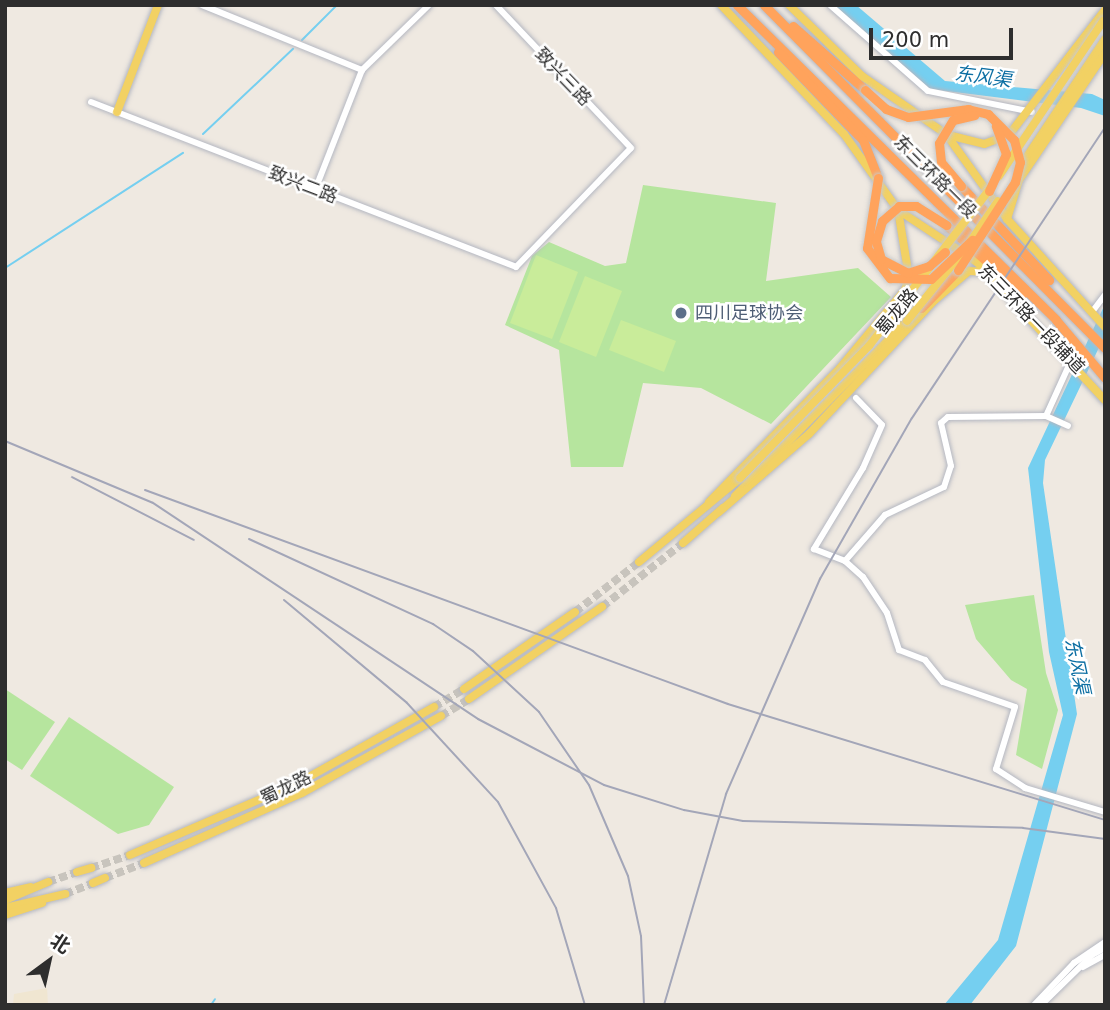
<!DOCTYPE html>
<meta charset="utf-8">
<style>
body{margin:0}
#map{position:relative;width:1110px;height:1010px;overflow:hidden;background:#efe9e1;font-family:"DejaVu Sans","Noto Sans SC",sans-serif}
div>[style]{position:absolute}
.education>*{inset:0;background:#f0e6d1}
.green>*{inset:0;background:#b6e59e}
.pitch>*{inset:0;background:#c9ec9a}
.water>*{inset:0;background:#75cff0}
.stream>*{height:2px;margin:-1px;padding:0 1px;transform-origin:1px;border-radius:1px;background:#75cff0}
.major-tunnel>*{height:8px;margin-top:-4px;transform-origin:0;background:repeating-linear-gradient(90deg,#c8c4bd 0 8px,transparent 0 12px)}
.roads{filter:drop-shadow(0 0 2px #b4b7c1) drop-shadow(0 0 2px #b4b7c1)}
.minor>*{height:6px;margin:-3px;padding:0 3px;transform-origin:3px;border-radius:3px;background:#fff}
.major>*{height:8px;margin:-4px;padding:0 4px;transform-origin:4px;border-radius:4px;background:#f2d163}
.highway>*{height:9px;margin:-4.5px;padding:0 4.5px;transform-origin:4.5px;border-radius:4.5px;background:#ffa35c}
.rail>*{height:2px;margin:-1px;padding:0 1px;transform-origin:1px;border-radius:1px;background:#a3a6b8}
.bridges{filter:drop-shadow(0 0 2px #c9c9c9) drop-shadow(0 0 2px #c9c9c9)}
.major-bridge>*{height:8px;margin:-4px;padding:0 4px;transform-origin:4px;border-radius:4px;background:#f2d163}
.highway-bridge>*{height:9px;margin:-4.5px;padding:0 4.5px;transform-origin:4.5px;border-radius:4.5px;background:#ffa35c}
.dots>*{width:19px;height:19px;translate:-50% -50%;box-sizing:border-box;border:4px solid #fff;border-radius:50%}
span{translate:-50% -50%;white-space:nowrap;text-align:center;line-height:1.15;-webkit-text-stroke:5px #fff;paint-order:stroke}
.street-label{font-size:18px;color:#2e2e2e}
.service-label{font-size:18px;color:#4e5e75}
.left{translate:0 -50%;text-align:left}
.water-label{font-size:19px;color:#0d6fa3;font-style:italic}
.frame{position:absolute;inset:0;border:7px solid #2e2e2e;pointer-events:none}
.north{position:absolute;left:14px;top:926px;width:70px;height:70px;-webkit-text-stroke:5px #fff;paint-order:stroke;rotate:33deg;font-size:19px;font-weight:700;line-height:28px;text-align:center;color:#2e2e2e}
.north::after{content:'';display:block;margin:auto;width:24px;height:32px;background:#2e2e2e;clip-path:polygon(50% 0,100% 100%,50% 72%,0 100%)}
.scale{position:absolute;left:869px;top:28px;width:144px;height:32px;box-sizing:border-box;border:4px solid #2e2e2e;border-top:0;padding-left:9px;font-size:21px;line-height:24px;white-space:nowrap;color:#2e2e2e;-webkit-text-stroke:5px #fff;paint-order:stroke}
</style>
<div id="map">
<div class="education">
<i style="clip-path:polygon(47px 988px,48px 1005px,13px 1005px,14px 994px)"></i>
</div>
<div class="green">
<i style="clip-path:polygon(643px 185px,776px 203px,766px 281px,858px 268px,891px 297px,771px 424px,701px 388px,643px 383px,623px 467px,571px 467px,559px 350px,505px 325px,532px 256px,549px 242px,605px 266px,626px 263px)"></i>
<i style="clip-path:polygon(1034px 595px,1046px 673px,1058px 710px,1042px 769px,1016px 755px,1027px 689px,1011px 680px,976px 639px,965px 605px)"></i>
<i style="clip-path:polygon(5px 689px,55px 722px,22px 770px,5px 759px)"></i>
<i style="clip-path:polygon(69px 717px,174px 787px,149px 825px,118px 834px,30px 776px)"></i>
</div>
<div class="pitch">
<i style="clip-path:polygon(536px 255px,578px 272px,552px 339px,510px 323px)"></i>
<i style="clip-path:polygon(585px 276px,622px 291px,596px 357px,559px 342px)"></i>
<i style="clip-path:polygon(621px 320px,676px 341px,664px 372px,609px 350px)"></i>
</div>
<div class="water">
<i style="clip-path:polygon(833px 5px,856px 5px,945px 81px,1092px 94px,1105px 100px,1105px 116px,1081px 108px,930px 89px)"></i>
<i style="clip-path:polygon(1105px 304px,1105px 335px,1045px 460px,1043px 483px,1077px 714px,1016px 946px,970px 1005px,944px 1005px,998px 940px,1063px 715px,1049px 652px,1028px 468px)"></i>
</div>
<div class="stream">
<i style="left:302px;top:40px;width:49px;rotate:-45deg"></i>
<i style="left:203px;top:134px;width:124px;rotate:-43.4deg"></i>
<i style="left:5px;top:268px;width:212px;rotate:-32.9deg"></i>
<i style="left:211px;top:1005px;width:7px;rotate:-56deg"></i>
</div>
<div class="major-tunnel">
<i style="left:602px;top:607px;width:103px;rotate:-38.3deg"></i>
<i style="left:575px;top:612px;width:81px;rotate:-38deg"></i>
<i style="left:434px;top:707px;width:35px;rotate:-31deg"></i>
<i style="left:441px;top:716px;width:33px;rotate:-31deg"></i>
<i style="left:91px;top:868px;width:41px;rotate:-18.4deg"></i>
<i style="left:105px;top:878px;width:42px;rotate:-21deg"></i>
<i style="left:48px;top:882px;width:31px;rotate:-19deg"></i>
<i style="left:65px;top:894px;width:30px;rotate:-21deg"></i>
</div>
<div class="roads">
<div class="minor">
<i style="left:202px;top:5px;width:173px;rotate:22.1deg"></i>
<i style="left:830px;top:5px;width:130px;rotate:41.3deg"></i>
<i style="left:928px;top:91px;width:106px;rotate:11.4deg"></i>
<i style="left:91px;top:102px;width:456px;rotate:21.2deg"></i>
<i style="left:516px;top:267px;width:165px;rotate:-46deg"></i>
<i style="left:631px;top:148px;width:197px;rotate:-133.4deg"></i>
<i style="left:315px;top:190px;width:129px;rotate:-68.6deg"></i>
<i style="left:362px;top:70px;width:93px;rotate:-44.1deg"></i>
<i style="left:1092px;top:312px;width:21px;rotate:-53deg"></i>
<i style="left:856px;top:398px;width:37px;rotate:46deg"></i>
<i style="left:882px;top:425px;width:47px;rotate:113.8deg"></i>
<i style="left:863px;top:468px;width:95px;rotate:121.2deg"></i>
<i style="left:814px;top:549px;width:33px;rotate:21deg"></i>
<i style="left:845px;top:561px;width:24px;rotate:42deg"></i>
<i style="left:863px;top:577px;width:43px;rotate:56.3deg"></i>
<i style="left:887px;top:613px;width:39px;rotate:72deg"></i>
<i style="left:899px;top:650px;width:28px;rotate:21deg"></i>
<i style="left:925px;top:660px;width:28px;rotate:51deg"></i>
<i style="left:943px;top:682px;width:76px;rotate:19.1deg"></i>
<i style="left:1015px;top:707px;width:65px;rotate:107deg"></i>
<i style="left:996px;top:769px;width:35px;rotate:33deg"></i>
<i style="left:1025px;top:788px;width:84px;rotate:16.7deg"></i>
<i style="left:1046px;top:416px;width:60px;rotate:-65.6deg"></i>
<i style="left:845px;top:561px;width:61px;rotate:-49deg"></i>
<i style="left:885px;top:515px;width:65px;rotate:-25.4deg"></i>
<i style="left:944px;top:487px;width:22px;rotate:-72deg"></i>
<i style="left:951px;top:466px;width:44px;rotate:-103.1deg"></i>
<i style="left:941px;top:423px;width:9px;rotate:-41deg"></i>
<i style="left:948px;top:417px;width:98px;rotate:-0.6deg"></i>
<i style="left:1046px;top:416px;width:24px;rotate:24deg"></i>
<i style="left:1088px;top:957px;width:19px;rotate:-28deg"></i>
<i style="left:1083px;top:967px;width:25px;rotate:-29deg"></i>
<i style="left:1034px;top:1005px;width:58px;rotate:-46.4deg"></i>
<i style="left:1074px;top:963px;width:37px;rotate:-34deg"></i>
<i style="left:1041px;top:1005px;width:70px;rotate:-44.4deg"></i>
</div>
<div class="major">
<i style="left:721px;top:5px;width:178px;rotate:46.4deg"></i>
<i style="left:844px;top:134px;width:93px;rotate:54.6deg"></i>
<i style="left:898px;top:210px;width:95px;rotate:33.4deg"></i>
<i style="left:977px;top:262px;width:188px;rotate:47.2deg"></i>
<i style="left:789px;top:5px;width:102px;rotate:44.2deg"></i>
<i style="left:862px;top:76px;width:102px;rotate:34.6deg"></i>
<i style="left:946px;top:134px;width:105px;rotate:54.3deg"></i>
<i style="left:1007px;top:219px;width:146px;rotate:47.8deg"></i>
<i style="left:117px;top:112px;width:115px;rotate:-69deg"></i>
<i style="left:948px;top:135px;width:37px;rotate:14deg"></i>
<i style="left:984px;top:144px;width:27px;rotate:-20deg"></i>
<i style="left:1009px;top:135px;width:158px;rotate:-52.5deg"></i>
<i style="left:1018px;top:170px;width:157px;rotate:-56.4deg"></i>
<i style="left:1007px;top:219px;width:41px;rotate:-72.9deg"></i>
<i style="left:1019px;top:180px;width:153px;rotate:-55.9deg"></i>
<i style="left:735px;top:496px;width:245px;rotate:-45.5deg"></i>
<i style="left:709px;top:502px;width:187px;rotate:-45.6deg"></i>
<i style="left:840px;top:368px;width:102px;rotate:-50.2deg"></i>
<i style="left:905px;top:290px;width:14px;rotate:-73deg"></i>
<i style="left:909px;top:277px;width:68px;rotate:-99.3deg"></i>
<i style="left:719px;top:512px;width:119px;rotate:-40.9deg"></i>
<i style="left:809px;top:434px;width:184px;rotate:-46.8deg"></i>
<i style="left:935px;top:300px;width:45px;rotate:-40.5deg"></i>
<i style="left:969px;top:271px;width:17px;rotate:3deg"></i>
<i style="left:683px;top:543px;width:53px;rotate:-41.2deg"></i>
<i style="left:639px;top:562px;width:131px;rotate:-39.7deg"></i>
<i style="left:464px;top:689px;width:135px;rotate:-34.7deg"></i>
<i style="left:469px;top:699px;width:162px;rotate:-34.7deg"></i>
<i style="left:130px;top:855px;width:183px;rotate:-23.2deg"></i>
<i style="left:298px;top:783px;width:156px;rotate:-29.2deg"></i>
<i style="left:144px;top:863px;width:173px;rotate:-23.9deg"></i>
<i style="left:302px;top:793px;width:159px;rotate:-29deg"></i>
<i style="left:77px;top:872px;width:15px;rotate:-16deg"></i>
<i style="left:93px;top:883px;width:13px;rotate:-23deg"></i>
<i style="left:5px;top:893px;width:26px;rotate:-13deg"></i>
<i style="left:5px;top:900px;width:47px;rotate:-22.7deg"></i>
<i style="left:5px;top:908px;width:62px;rotate:-13.1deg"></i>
<i style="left:5px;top:915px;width:39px;rotate:-18deg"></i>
</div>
<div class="highway">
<i style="left:737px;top:5px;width:448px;rotate:44.6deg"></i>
<i style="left:1056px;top:320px;width:76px;rotate:49.8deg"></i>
<i style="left:764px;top:5px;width:484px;rotate:45.2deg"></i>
<i style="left:793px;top:26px;width:96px;rotate:41.6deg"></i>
<i style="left:778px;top:52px;width:122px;rotate:46deg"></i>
<i style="left:863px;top:140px;width:41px;rotate:68.5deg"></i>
<i style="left:961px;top:186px;width:129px;rotate:46.9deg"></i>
<i style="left:946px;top:225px;width:103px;rotate:41.9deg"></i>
<i style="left:921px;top:308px;width:53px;rotate:-45.8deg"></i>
</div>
</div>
<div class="rail">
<i style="left:5px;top:441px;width:160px;rotate:22.7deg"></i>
<i style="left:153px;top:503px;width:390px;rotate:33.6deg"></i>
<i style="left:478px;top:719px;width:142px;rotate:27.6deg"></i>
<i style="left:604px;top:785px;width:84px;rotate:17.4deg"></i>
<i style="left:684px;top:810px;width:60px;rotate:10.6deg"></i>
<i style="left:743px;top:821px;width:280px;rotate:1.4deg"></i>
<i style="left:1023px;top:828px;width:83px;rotate:7.6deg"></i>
<i style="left:72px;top:477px;width:137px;rotate:27.3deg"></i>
<i style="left:145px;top:490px;width:621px;rotate:20.16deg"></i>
<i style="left:728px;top:704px;width:394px;rotate:17.1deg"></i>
<i style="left:249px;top:539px;width:203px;rotate:24.8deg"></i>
<i style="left:433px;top:624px;width:48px;rotate:34deg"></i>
<i style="left:473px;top:651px;width:90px;rotate:42.7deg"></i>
<i style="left:539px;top:712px;width:88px;rotate:55.6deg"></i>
<i style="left:589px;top:785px;width:99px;rotate:66.8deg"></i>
<i style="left:628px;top:876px;width:61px;rotate:77.8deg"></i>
<i style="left:641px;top:936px;width:69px;rotate:87.5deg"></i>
<i style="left:284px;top:600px;width:160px;rotate:39.9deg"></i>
<i style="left:407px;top:703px;width:134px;rotate:47.4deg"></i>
<i style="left:498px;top:802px;width:121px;rotate:61.3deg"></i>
<i style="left:556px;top:908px;width:101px;rotate:73.4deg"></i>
<i style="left:664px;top:1005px;width:220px;rotate:-73.6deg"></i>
<i style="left:726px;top:794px;width:235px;rotate:-66.4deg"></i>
<i style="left:820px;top:579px;width:185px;rotate:-60.3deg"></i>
<i style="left:912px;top:418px;width:348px;rotate:-56.4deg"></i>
</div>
<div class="bridges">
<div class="major-bridge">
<i style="left:999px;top:176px;width:187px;rotate:-56.1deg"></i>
<i style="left:968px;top:245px;width:53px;rotate:-55.7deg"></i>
<i style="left:907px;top:321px;width:85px;rotate:-51.2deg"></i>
<i style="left:740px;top:478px;width:185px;rotate:-45.7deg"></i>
<i style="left:869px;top:346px;width:202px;rotate:-52.4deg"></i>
</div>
<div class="highway-bridge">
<i style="left:865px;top:90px;width:28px;rotate:42deg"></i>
<i style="left:886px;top:109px;width:23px;rotate:20deg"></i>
<i style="left:908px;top:117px;width:61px;rotate:-7.6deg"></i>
<i style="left:968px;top:109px;width:21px;rotate:14deg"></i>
<i style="left:988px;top:114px;width:37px;rotate:45deg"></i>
<i style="left:1014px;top:140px;width:23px;rotate:75deg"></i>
<i style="left:1020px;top:162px;width:21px;rotate:104deg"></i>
<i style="left:1015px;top:182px;width:105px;rotate:122.9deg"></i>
<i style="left:878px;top:178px;width:71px;rotate:98.9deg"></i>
<i style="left:867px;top:248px;width:38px;rotate:53deg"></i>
<i style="left:890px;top:278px;width:41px;rotate:1.4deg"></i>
<i style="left:931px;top:279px;width:57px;rotate:-43.6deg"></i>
<i style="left:961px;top:186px;width:31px;rotate:-130deg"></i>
<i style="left:941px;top:162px;width:19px;rotate:-96deg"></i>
<i style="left:939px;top:143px;width:27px;rotate:-59deg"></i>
<i style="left:953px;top:120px;width:22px;rotate:-13deg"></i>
<i style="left:989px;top:191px;width:41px;rotate:-65.3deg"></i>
<i style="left:1006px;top:154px;width:30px;rotate:-110deg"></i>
<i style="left:945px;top:252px;width:21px;rotate:139deg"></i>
<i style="left:929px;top:266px;width:22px;rotate:162deg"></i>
<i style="left:908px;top:273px;width:30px;rotate:-153deg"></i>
<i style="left:881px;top:259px;width:19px;rotate:-106deg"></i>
<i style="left:876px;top:241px;width:21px;rotate:-73deg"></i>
<i style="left:882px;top:221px;width:23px;rotate:-41deg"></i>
<i style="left:899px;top:206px;width:17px"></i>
<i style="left:916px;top:206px;width:36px;rotate:32deg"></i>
</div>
</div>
<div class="dots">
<i style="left:681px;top:313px;background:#5c6f8a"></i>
</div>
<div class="street-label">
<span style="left:563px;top:77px;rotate:46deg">致兴三路</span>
<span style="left:935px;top:177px;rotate:45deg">东三环路一段</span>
<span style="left:303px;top:185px;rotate:21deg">致兴二路</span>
<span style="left:897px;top:312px;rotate:-50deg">蜀龙路</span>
<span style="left:1031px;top:319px;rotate:46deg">东三环路一段辅道</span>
<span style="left:286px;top:788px;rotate:-26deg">蜀龙路</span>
</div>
<div class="service-label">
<span class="left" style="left:695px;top:313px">四川足球协会</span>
</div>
<div class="water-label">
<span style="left:983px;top:77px;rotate:7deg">东风渠</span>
<span style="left:1077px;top:666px;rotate:78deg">东风渠</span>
</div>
<div class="frame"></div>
<div class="north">北</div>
<div class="scale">200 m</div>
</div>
